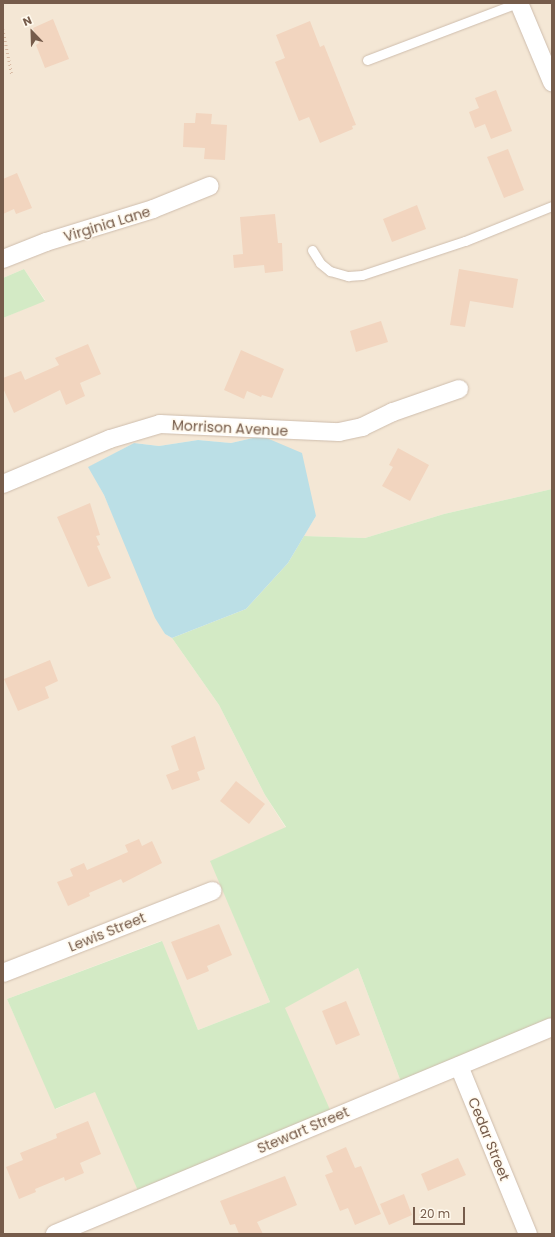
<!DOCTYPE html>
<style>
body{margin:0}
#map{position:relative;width:555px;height:1237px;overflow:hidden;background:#fcf5e7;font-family:Poppins,sans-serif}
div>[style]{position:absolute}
.residential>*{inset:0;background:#f4e7d5}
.green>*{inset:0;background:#d3eac5}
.water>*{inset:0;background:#bbdfe6}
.building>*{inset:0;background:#f2d5bf}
.path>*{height:2.5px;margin-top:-1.25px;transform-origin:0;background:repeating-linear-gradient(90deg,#d7b8a1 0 1px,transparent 0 4px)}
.roads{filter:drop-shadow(0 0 1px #cebdad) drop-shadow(0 0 1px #cebdad)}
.lane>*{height:9px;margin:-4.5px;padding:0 4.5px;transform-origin:4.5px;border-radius:4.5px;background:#fff}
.street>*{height:18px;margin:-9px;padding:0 9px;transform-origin:9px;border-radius:9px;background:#fff}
span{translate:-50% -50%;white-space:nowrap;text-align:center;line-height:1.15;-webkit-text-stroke:3px #fff9ed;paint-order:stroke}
.street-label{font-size:14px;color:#765c4b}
.frame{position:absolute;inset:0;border:4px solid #765c4b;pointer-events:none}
.north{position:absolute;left:12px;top:12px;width:40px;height:40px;-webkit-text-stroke:3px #fff9ed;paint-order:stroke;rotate:337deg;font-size:11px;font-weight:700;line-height:16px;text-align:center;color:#765c4b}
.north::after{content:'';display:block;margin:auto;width:14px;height:18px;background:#765c4b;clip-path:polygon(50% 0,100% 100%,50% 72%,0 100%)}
.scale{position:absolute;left:413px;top:1207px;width:52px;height:18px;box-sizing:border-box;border:2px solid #765c4b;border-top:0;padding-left:5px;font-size:12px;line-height:14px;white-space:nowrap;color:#765c4b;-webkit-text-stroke:3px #fff9ed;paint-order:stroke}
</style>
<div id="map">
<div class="residential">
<i style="clip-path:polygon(3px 3px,552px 3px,552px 489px,444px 514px,365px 538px,304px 536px,316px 516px,262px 436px,231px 443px,198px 440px,159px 446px,134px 443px,89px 467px,104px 495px,165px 634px,172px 638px,219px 705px,265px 795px,286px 828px,211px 861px,270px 1002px,198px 1030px,161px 941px,7px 999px,56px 1109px,285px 1007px,358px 968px,401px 1082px,552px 1018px,552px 1234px,3px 1234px,3px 318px,45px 300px,24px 269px,3px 278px)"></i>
</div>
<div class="green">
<i style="clip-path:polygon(24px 269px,45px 301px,3px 318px,3px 278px)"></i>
<i style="clip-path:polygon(552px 489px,552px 1018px,401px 1082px,358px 968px,285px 1008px,331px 1112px,139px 1193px,95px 1092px,55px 1109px,7px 999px,162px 941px,198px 1030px,270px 1002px,210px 861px,286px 827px,265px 795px,219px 705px,172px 638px,246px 609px,288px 563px,304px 536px,365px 538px,444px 514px)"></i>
</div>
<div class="water">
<i style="clip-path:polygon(262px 436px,302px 453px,316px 516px,288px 563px,246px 609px,172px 638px,165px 634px,155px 618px,104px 495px,88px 467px,134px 443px,159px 446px,198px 440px,231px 443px)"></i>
</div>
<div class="building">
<i style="clip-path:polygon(53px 19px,69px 59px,45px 68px,36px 45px,39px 43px,33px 28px)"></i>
<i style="clip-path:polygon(310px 21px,320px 47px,324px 45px,356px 125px,352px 126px,353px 129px,320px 143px,309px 117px,299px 121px,275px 62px,285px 58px,276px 35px)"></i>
<i style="clip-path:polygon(496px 90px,512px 131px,491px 139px,485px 124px,475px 128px,469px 112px,479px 108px,475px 98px)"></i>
<i style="clip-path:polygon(196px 113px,212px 114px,211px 124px,227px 125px,225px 160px,204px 159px,205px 148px,183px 147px,184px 123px,195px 123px)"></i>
<i style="clip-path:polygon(508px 149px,524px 190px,504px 198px,487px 157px)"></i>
<i style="clip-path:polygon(17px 173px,32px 208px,16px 214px,14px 209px,3px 214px,3px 179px)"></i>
<i style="clip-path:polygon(417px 205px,426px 229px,392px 242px,383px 219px)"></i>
<i style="clip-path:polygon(275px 214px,278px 243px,282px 243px,283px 271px,265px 273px,264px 265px,234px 268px,233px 255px,243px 254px,240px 217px)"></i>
<i style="clip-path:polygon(459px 269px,518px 279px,513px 308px,470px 301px,465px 327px,450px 325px)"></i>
<i style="clip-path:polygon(381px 321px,388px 342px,356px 352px,350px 331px)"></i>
<i style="clip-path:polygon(88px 344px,101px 374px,80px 383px,85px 396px,66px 405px,60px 390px,14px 413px,3px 388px,3px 378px,21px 371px,25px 380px,59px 365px,55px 358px)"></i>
<i style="clip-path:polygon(241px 350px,284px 369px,272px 398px,262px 395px,261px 397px,247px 391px,244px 399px,224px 390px)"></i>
<i style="clip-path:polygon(398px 448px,429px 465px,410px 501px,382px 486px,393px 467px,389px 465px)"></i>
<i style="clip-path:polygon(90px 503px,100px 535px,96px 536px,100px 545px,97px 546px,111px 578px,88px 587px,57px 517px)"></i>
<i style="clip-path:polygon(50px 660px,58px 681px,45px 687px,49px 698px,18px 711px,4px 679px)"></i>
<i style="clip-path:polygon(195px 736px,205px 769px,197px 772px,200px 780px,172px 790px,166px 775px,179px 770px,171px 746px)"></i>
<i style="clip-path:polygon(236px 781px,265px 804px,249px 824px,220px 801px)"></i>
<i style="clip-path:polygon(139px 839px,142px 846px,152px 841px,162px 863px,123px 883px,121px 879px,89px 893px,90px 896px,68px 906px,57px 882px,73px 876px,70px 869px,84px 863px,87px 870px,128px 852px,125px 845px)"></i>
<i style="clip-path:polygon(219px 924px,232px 955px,207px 966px,209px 971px,187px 980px,171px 942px)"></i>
<i style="clip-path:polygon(346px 1001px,360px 1035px,336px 1045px,322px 1011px)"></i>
<i style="clip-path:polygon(88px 1121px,101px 1154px,80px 1163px,84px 1173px,65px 1181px,64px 1177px,35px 1189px,36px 1192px,19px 1199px,6px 1167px,23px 1160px,20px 1153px,57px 1138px,56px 1134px)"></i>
<i style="clip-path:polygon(346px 1147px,355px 1168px,361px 1166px,381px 1214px,355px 1225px,348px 1208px,340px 1211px,325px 1175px,333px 1172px,326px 1156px)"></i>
<i style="clip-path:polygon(458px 1158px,466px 1175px,428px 1191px,421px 1174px)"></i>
<i style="clip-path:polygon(285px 1176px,297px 1205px,257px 1222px,263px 1234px,239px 1234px,235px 1224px,230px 1225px,220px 1201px)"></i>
<i style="clip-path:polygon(404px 1194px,412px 1215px,389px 1225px,380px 1204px)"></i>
</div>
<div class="path">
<i style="left:3px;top:29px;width:47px;rotate:78.9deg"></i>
</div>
<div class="roads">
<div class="lane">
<i style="left:367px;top:60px;width:160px;rotate:-20.8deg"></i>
<i style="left:312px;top:250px;width:15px;rotate:58deg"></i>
<i style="left:320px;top:263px;width:13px;rotate:39deg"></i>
<i style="left:330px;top:271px;width:19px;rotate:16deg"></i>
<i style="left:348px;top:276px;width:14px;rotate:-4deg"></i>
<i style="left:362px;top:275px;width:108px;rotate:-18.3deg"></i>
<i style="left:465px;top:241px;width:94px;rotate:-21.9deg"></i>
</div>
<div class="street">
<i style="left:519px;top:3px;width:86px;rotate:67.3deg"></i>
<i style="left:3px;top:259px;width:46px;rotate:-21.6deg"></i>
<i style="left:46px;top:242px;width:112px;rotate:-17.1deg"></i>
<i style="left:153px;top:209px;width:61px;rotate:-22deg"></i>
<i style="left:3px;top:484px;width:116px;rotate:-22.8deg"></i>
<i style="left:110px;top:439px;width:52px;rotate:-16.7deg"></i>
<i style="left:160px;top:424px;width:179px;rotate:2.6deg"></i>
<i style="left:339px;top:432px;width:24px;rotate:-12deg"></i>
<i style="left:362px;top:427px;width:34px;rotate:-26deg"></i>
<i style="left:393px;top:412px;width:70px;rotate:-19.2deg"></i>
<i style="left:3px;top:973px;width:225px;rotate:-21.4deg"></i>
<i style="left:459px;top:1066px;width:182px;rotate:67.7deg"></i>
<i style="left:55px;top:1234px;width:538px;rotate:-22.61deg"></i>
</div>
</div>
<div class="street-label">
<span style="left:107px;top:224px;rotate:-17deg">Virginia Lane</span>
<span style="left:230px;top:428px;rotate:3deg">Morrison Avenue</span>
<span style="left:107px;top:932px;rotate:-22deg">Lewis Street</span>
<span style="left:303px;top:1130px;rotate:-23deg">Stewart Street</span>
<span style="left:489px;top:1139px;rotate:68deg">Cedar Street</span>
</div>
<div class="frame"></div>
<div class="north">N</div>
<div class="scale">20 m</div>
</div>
